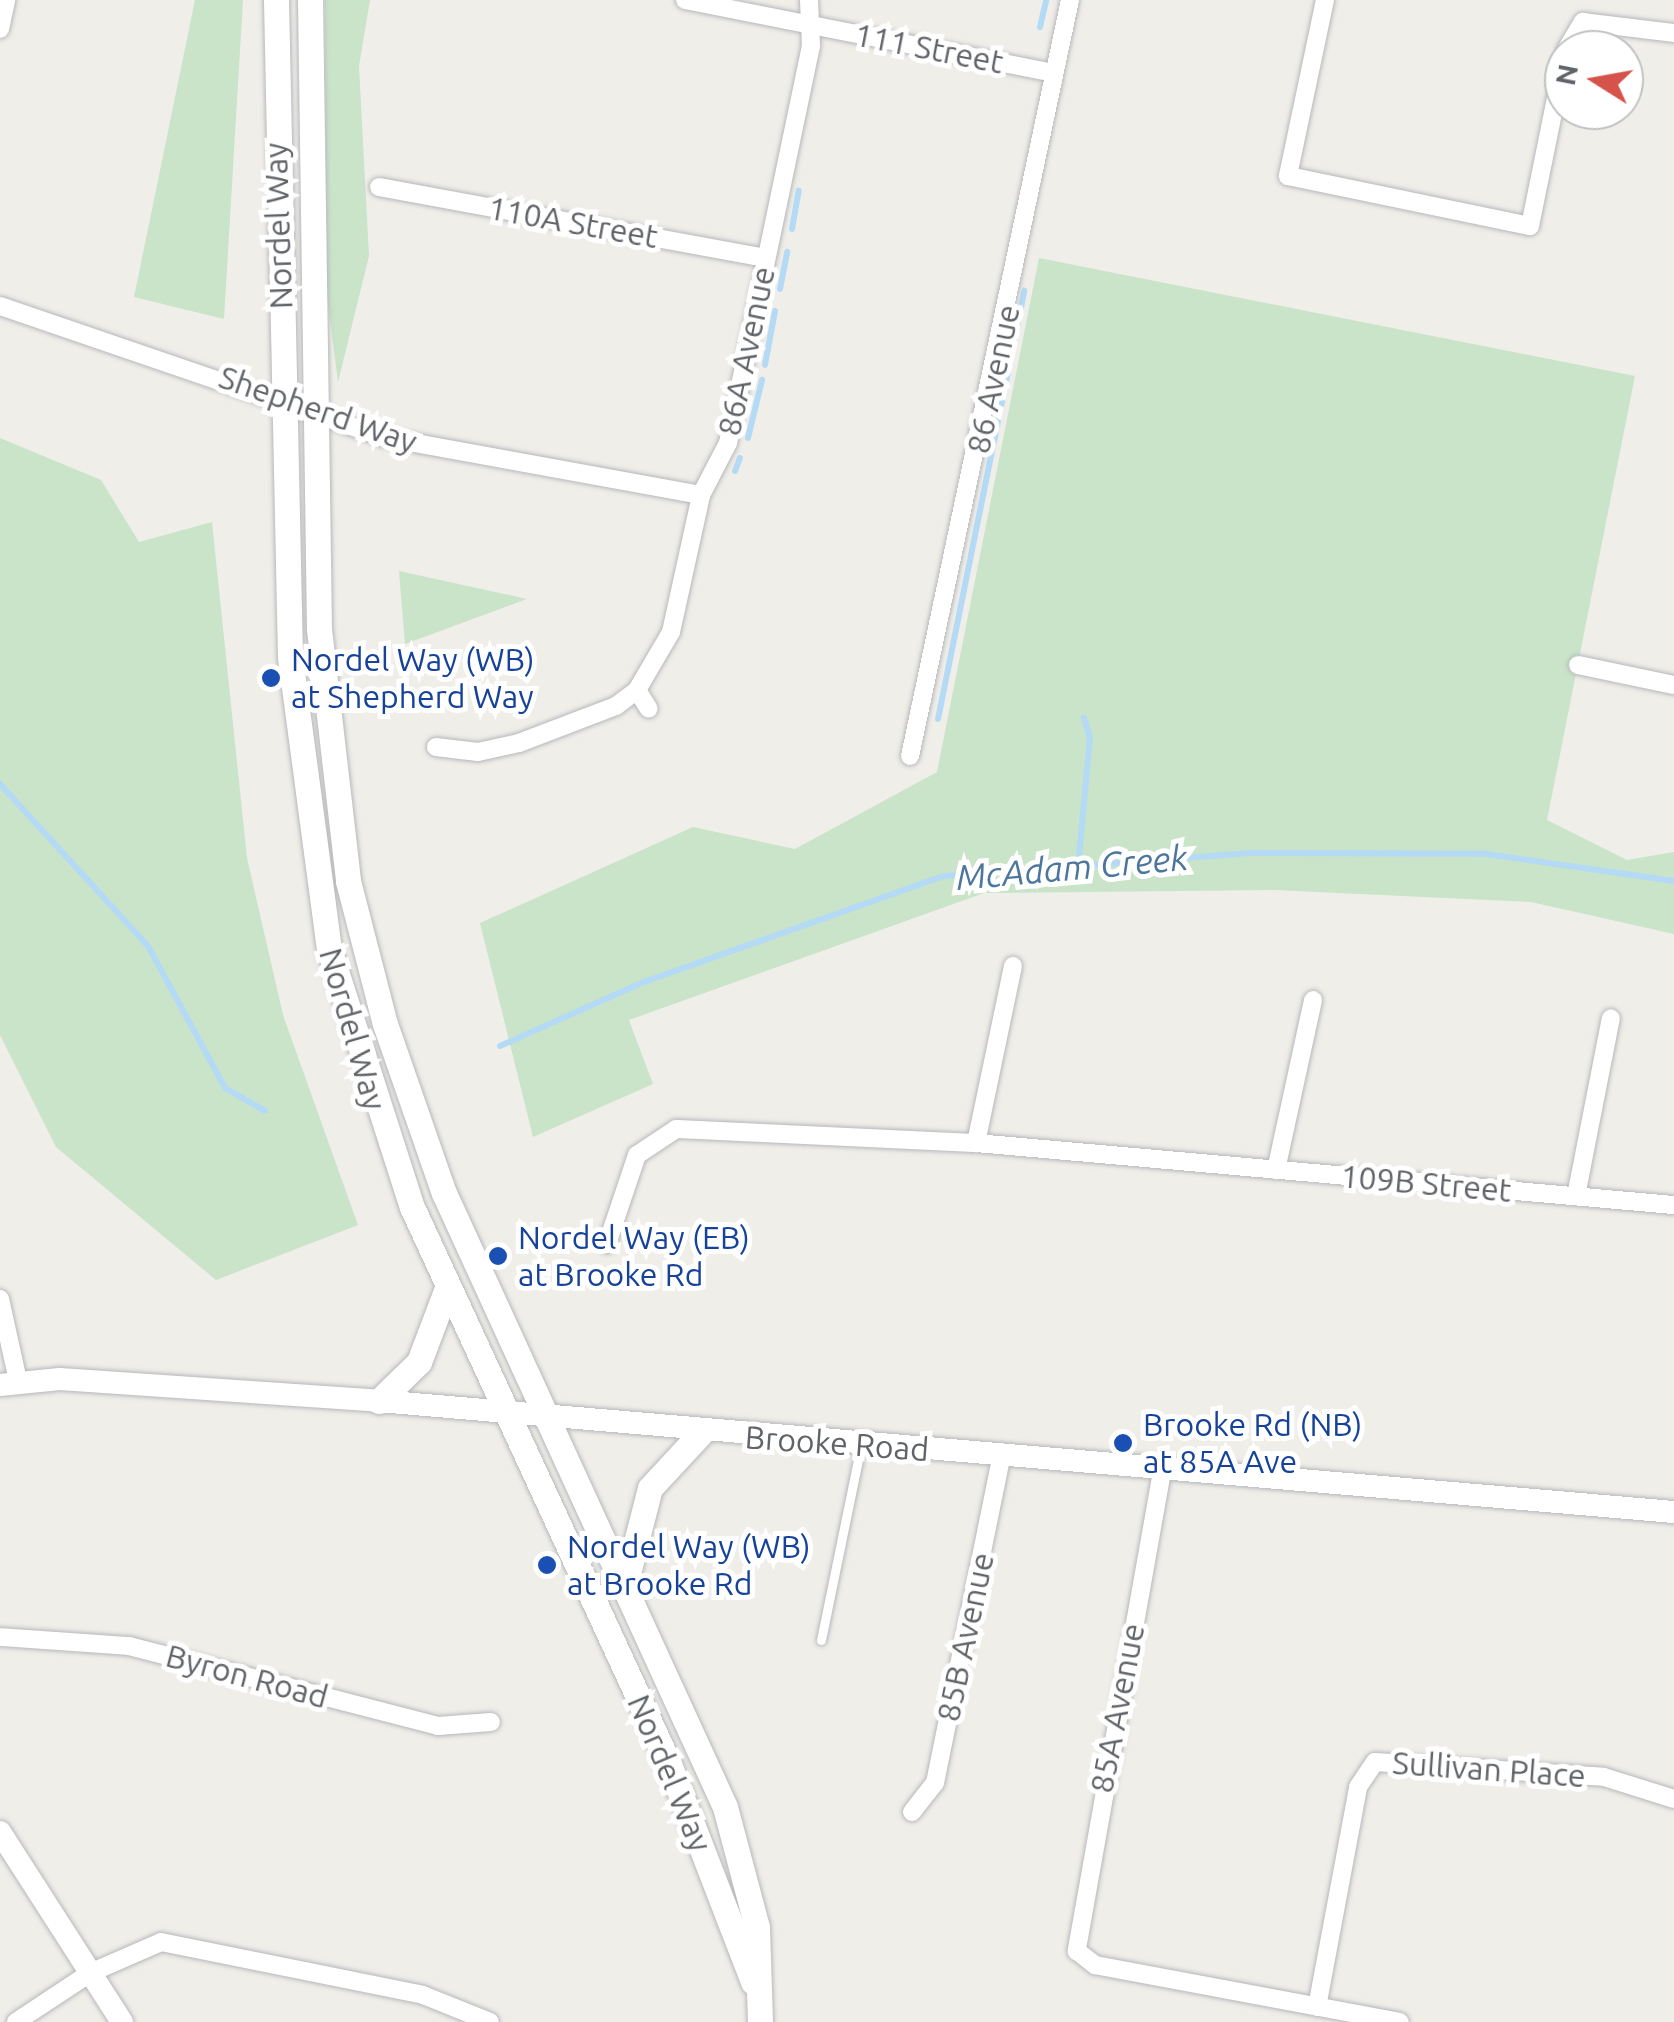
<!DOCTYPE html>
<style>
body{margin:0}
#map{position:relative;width:1674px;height:2022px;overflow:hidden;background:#f0eee9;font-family:Ubuntu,sans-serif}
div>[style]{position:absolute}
.green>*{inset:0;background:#c9e4c9}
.stream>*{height:6px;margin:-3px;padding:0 3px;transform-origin:3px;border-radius:3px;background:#b4daf5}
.roads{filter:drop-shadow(0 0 2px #b6b8bb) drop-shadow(0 0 2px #b6b8bb)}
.service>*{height:9px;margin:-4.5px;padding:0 4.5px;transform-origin:4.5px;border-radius:4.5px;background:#fff}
.minor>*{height:18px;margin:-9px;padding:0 9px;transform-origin:9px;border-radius:9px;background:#fff}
.tertiary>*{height:22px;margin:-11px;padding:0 11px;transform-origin:11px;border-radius:11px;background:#fff}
.secondary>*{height:25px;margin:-12.5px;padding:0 12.5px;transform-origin:12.5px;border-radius:12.5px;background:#fff}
.dots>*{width:28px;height:28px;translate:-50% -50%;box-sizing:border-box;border:5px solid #fff;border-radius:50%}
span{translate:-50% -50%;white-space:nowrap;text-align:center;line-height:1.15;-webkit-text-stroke:10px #fff;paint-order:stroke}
.street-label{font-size:32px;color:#606367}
.transit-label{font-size:32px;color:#164399}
.left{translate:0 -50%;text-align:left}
.water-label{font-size:35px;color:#4d769e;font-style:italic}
.north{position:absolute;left:1544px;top:30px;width:100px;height:100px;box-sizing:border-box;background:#fff;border:2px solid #bfc1c2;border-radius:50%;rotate:281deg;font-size:28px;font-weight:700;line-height:40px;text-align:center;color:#606367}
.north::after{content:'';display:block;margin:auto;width:35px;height:45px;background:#d5534a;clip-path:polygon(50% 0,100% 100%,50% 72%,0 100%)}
</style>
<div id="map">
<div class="green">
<i style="clip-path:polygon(195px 0,243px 0,224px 319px,134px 297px)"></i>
<i style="clip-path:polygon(325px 0,370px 0,359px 66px,369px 256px,338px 382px,327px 297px)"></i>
<i style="clip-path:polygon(1039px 258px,1635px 376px,1547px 820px,1627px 860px,1674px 852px,1674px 934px,1531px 902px,1274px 890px,984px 893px,629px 1020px,653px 1084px,533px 1137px,480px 923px,693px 827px,795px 849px,937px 772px)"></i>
<i style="clip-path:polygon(0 438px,101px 480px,139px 542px,212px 522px,247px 858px,283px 1015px,358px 1225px,216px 1280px,56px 1147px,0 1035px)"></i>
<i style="clip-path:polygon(399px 571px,527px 599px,405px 644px)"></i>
</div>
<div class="stream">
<i style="left:1040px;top:27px;width:28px;rotate:-77deg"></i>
<i style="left:792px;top:229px;width:39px;rotate:-80deg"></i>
<i style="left:780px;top:289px;width:38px;rotate:-79deg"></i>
<i style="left:765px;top:365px;width:55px;rotate:-79.5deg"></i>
<i style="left:748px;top:438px;width:60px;rotate:-76.4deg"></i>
<i style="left:735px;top:471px;width:14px;rotate:-69deg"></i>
<i style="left:938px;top:719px;width:437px;rotate:-78.6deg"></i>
<i style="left:0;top:784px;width:219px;rotate:47.6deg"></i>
<i style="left:148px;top:946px;width:162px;rotate:61.5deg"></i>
<i style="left:225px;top:1088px;width:46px;rotate:29.9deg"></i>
<i style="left:1078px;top:867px;width:130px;rotate:-84.7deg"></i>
<i style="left:1090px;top:738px;width:21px;rotate:-107deg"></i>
<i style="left:500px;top:1046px;width:158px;rotate:-24deg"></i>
<i style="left:644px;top:982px;width:318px;rotate:-19.5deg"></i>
<i style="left:944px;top:876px;width:308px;rotate:-4.3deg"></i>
<i style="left:1251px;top:853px;width:235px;rotate:0.2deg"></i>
<i style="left:1486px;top:854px;width:190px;rotate:8.2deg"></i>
</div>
<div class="roads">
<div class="service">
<i style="left:821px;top:1640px;width:199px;rotate:-78.4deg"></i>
</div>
<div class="minor">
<i style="left:685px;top:0;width:376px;rotate:11.2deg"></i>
<i style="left:1325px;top:0;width:180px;rotate:101.9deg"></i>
<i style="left:1288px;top:176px;width:247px;rotate:11.7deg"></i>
<i style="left:1530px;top:226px;width:170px;rotate:-78.5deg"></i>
<i style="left:0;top:29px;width:30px;rotate:-78deg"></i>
<i style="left:1566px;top:50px;width:33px;rotate:-59deg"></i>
<i style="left:1583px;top:22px;width:92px;rotate:6.9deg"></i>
<i style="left:379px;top:187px;width:393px;rotate:10.4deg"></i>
<i style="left:0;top:306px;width:404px;rotate:18.9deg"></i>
<i style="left:382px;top:437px;width:324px;rotate:10.3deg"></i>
<i style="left:1578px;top:665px;width:98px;rotate:11.8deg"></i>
<i style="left:637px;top:690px;width:22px;rotate:58deg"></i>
<i style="left:436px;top:747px;width:42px;rotate:6.8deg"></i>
<i style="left:478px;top:752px;width:42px;rotate:-12.4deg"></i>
<i style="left:519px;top:743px;width:104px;rotate:-20.9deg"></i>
<i style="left:616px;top:706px;width:26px;rotate:-37deg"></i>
<i style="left:637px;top:690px;width:67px;rotate:-59.6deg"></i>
<i style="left:671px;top:632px;width:140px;rotate:-77.6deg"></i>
<i style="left:701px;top:495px;width:59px;rotate:-62.6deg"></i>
<i style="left:728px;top:443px;width:406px;rotate:-78.2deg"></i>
<i style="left:811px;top:46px;width:46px;rotate:-92.5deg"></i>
<i style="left:910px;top:756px;width:773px;rotate:-78.05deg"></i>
<i style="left:976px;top:1143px;width:181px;rotate:-78.2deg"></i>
<i style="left:1276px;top:1170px;width:174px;rotate:-77.7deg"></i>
<i style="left:1576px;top:1196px;width:181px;rotate:-78.9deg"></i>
<i style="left:607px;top:1244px;width:94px;rotate:-71.4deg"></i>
<i style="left:637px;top:1155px;width:47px;rotate:-33.7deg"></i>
<i style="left:676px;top:1129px;width:300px;rotate:2.7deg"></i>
<i style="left:976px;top:1143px;width:701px;rotate:5.08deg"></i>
<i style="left:0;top:1299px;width:84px;rotate:77.6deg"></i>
<i style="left:1163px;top:1466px;width:493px;rotate:100.1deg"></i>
<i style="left:1077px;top:1951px;width:23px;rotate:38deg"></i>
<i style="left:1095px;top:1965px;width:310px;rotate:10.6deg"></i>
<i style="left:0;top:1637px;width:129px;rotate:4deg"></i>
<i style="left:129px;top:1646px;width:319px;rotate:14.5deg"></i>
<i style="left:438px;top:1726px;width:53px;rotate:-4.3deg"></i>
<i style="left:912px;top:1812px;width:37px;rotate:-52deg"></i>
<i style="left:935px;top:1783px;width:336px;rotate:-78.5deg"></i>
<i style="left:1317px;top:2007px;width:224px;rotate:-79.4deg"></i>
<i style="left:1358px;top:1787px;width:30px;rotate:-56deg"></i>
<i style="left:1375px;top:1762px;width:229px;rotate:3.7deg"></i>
<i style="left:1604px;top:1777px;width:73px;rotate:17.4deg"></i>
<i style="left:16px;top:2022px;width:89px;rotate:-33.5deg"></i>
<i style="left:90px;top:1973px;width:77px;rotate:-23.6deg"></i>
<i style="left:161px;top:1942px;width:267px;rotate:11.4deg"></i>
<i style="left:423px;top:1995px;width:72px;rotate:21.9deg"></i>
</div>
<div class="tertiary">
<i style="left:0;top:1385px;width:60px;rotate:-5.7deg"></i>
<i style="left:60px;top:1379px;width:320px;rotate:3.9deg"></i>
<i style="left:379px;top:1401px;width:1300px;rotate:4.9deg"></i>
<i style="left:0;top:1832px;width:226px;rotate:57.3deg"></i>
</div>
<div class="secondary">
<i style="left:276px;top:0;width:657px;rotate:88.78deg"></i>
<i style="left:290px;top:657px;width:295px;rotate:82.4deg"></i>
<i style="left:329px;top:949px;width:271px;rotate:72.2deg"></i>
<i style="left:412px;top:1207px;width:613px;rotate:65.23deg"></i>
<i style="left:669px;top:1764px;width:234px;rotate:68.9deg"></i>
<i style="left:310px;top:0;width:629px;rotate:89.18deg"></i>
<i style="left:319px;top:629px;width:254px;rotate:83.4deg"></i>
<i style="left:348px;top:881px;width:148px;rotate:75.5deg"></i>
<i style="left:385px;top:1024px;width:179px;rotate:70.8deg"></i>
<i style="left:444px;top:1193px;width:675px;rotate:65.41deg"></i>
<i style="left:725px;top:1807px;width:124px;rotate:75.1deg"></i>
<i style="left:757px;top:1927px;width:95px;rotate:88.2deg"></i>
<i style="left:379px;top:1401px;width:56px;rotate:-44.3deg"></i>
<i style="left:419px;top:1362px;width:79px;rotate:-69.3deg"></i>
<i style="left:624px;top:1589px;width:104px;rotate:-75.6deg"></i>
<i style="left:650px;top:1488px;width:74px;rotate:-47.2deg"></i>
</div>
</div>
<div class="dots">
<i style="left:271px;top:678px;background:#1a4fb4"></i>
<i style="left:498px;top:1256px;background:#1a4fb4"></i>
<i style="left:1123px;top:1443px;background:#1a4fb4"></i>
<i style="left:547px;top:1565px;background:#1a4fb4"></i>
</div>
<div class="street-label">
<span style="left:929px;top:48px;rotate:11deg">111 Street</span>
<span style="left:573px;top:222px;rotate:10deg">110A Street</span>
<span style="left:278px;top:226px;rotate:-92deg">Nordel Way</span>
<span style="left:746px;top:351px;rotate:-78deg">86A Avenue</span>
<span style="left:993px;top:379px;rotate:-78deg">86 Avenue</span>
<span style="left:318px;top:409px;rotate:19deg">Shepherd Way</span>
<span style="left:353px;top:1029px;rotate:74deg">Nordel Way</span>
<span style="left:1426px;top:1183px;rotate:5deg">109B Street</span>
<span style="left:837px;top:1443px;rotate:4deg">Brooke Road</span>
<span style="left:965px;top:1637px;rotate:-78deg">85B Avenue</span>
<span style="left:247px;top:1676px;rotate:15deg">Byron Road</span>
<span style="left:1117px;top:1708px;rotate:-79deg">85A Avenue</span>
<span style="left:1489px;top:1769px;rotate:4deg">Sullivan Place</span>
<span style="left:670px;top:1773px;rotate:67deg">Nordel Way</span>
</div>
<div class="transit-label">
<span class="left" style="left:291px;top:678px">Nordel Way (WB)<br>at Shepherd Way</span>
<span class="left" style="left:518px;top:1256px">Nordel Way (EB)<br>at Brooke Rd</span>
<span class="left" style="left:1143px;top:1443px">Brooke Rd (NB)<br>at 85A Ave</span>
<span class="left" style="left:567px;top:1565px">Nordel Way (WB)<br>at Brooke Rd</span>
</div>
<div class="water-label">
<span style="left:1072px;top:867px;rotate:-5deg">McAdam Creek</span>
</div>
<div class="north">N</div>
</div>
